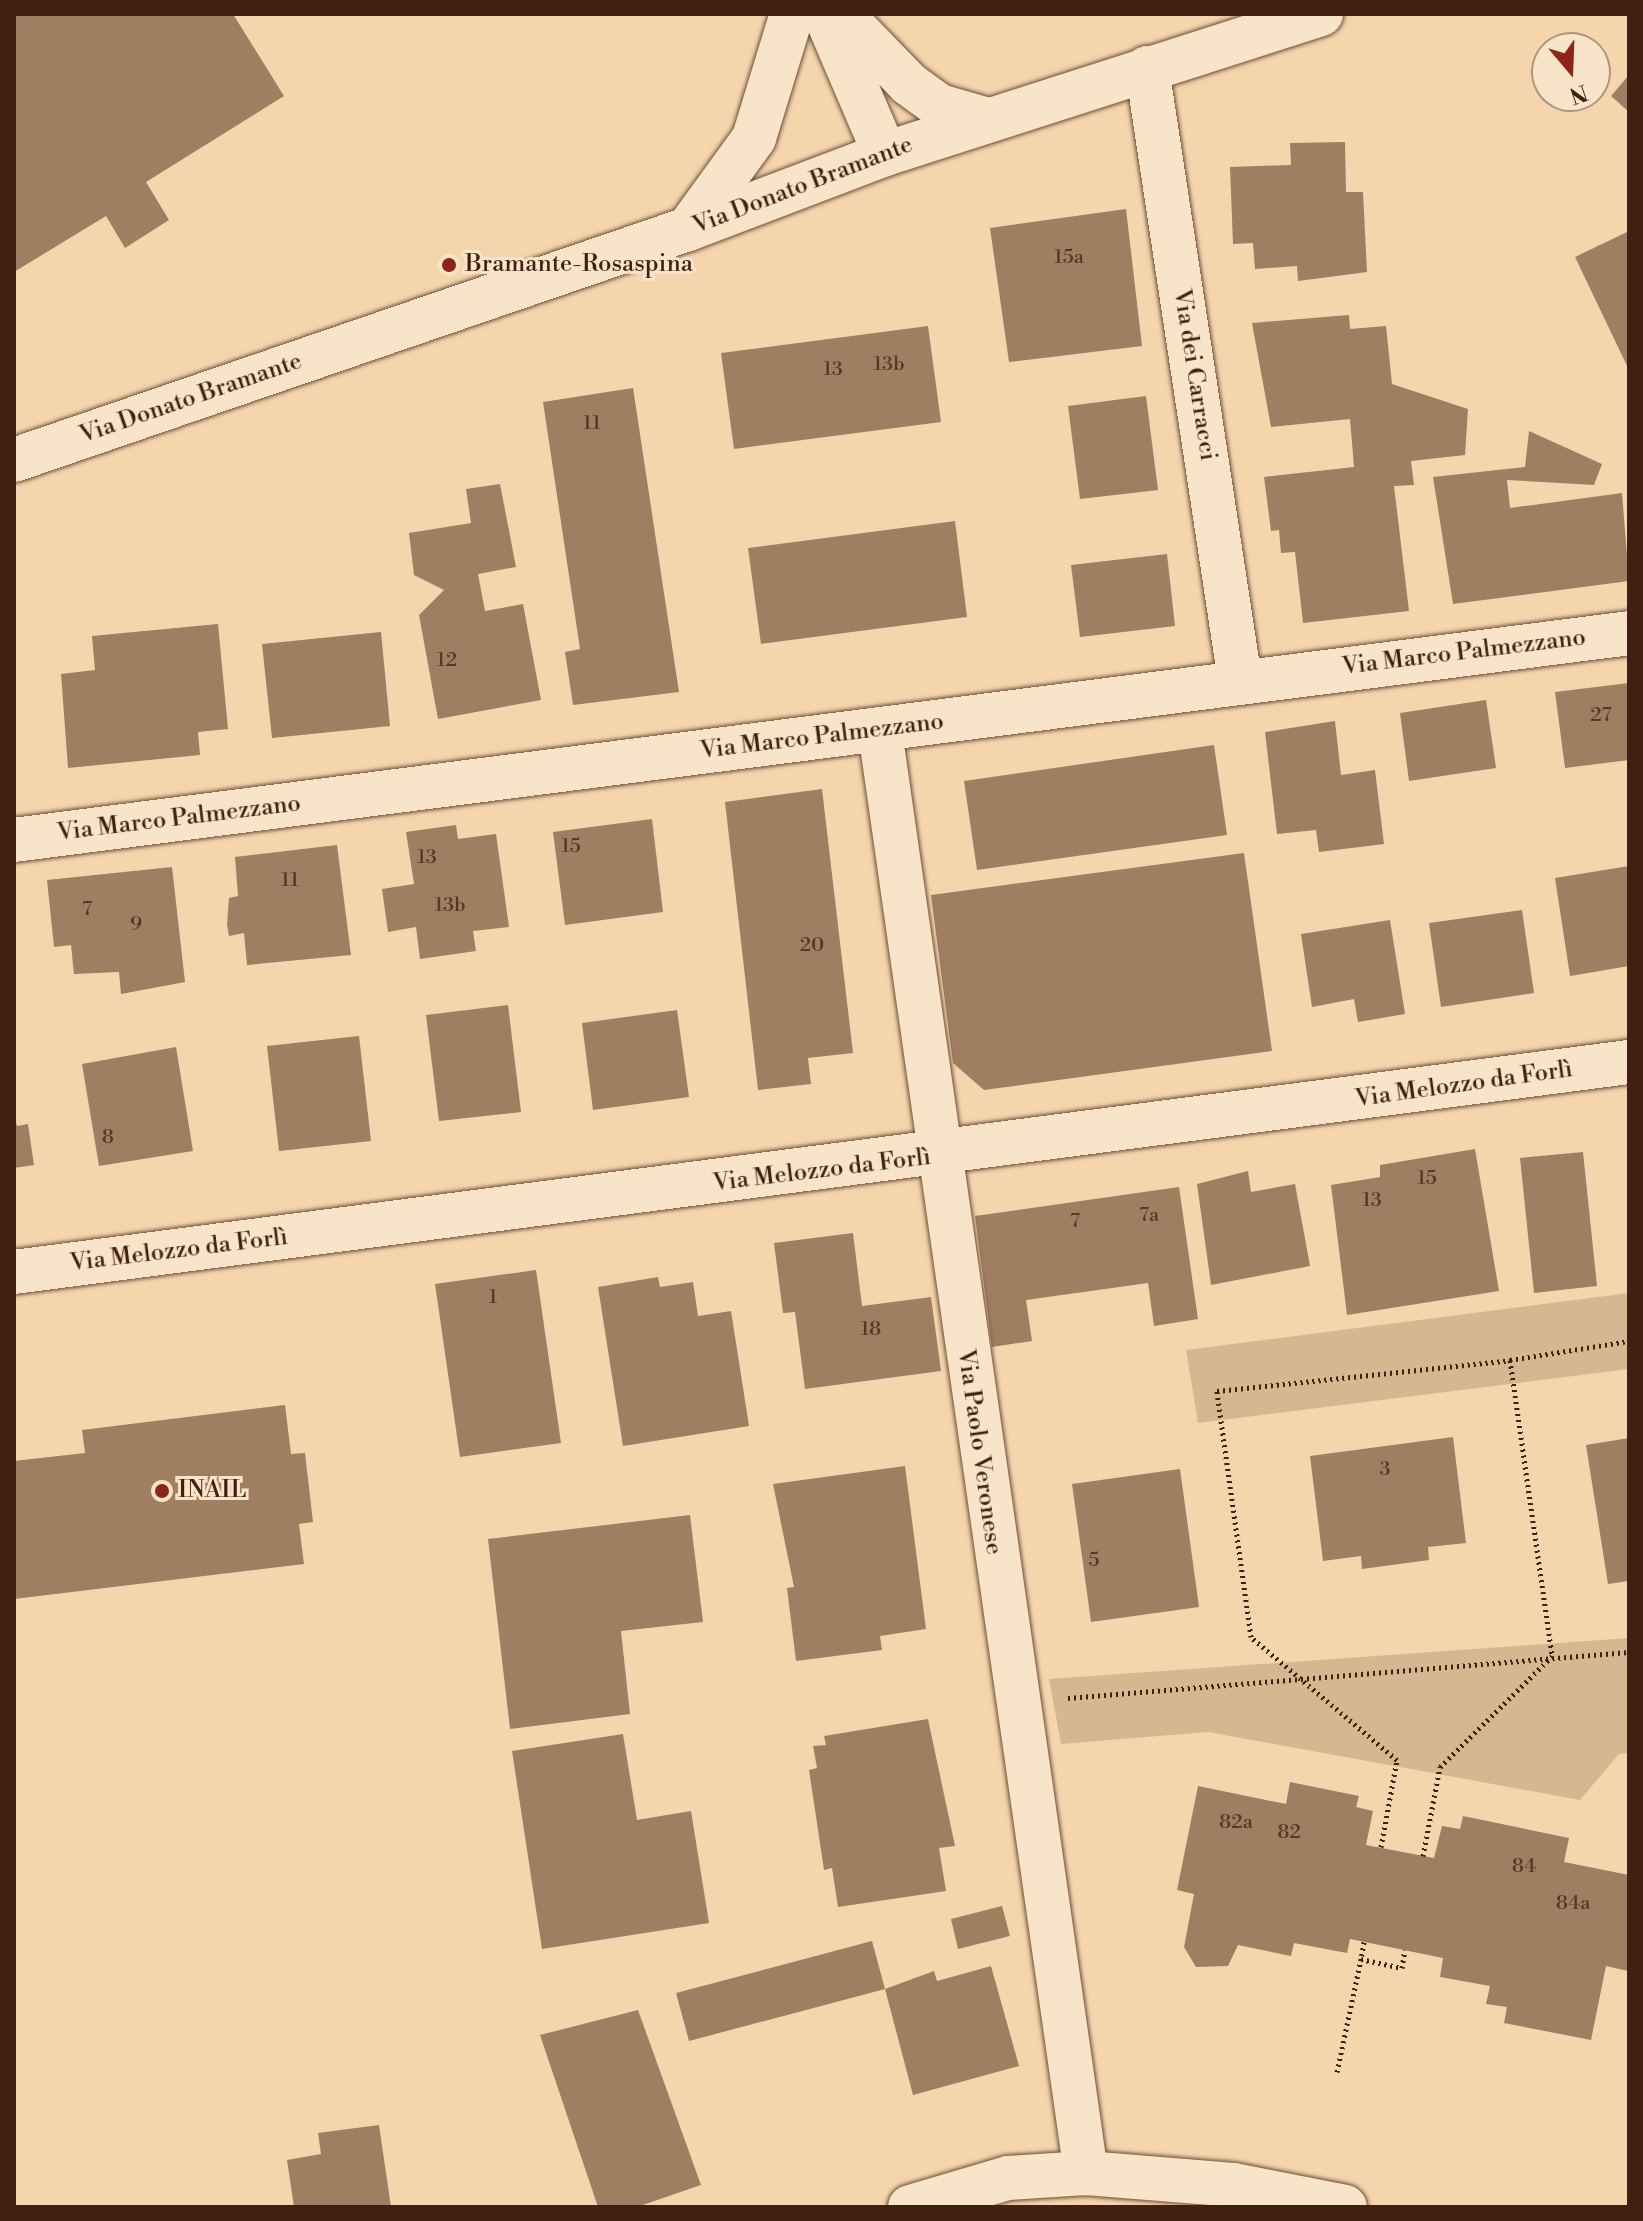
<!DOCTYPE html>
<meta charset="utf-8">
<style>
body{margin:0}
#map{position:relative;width:1643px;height:2221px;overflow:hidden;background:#f5d6ac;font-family:"Libre Bodoni",serif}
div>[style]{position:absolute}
.green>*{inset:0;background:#d6b792}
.building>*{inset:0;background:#9f7e62}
.path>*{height:5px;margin-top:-2.5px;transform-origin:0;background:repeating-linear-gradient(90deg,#411f12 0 2px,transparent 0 6px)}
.roads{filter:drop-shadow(0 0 2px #6e4d38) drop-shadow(0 0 2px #6e4d38)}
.minor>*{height:44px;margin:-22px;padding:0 22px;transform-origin:22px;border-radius:22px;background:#f8e4c9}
.tertiary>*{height:44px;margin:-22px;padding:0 22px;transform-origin:22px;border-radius:22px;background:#f8e4c9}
.dots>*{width:22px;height:22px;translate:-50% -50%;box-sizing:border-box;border:4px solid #f8e4c9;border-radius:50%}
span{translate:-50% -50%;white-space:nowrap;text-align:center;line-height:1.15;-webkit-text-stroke:6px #f8e4c9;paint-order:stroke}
.number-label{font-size:20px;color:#583726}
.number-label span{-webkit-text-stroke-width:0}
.street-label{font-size:24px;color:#411f12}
.poi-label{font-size:24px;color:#411f12}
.left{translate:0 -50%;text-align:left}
.frame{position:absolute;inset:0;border:16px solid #411f12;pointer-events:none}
.north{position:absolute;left:1531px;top:32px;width:80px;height:80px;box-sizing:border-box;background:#f8e4c9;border:2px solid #af9580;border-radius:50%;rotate:161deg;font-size:22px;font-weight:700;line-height:32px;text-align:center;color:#411f12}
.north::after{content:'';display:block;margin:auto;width:28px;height:36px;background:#8f2418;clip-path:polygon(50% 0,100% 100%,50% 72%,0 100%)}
</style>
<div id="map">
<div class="green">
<i style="clip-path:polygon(1629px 1293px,1629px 1369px,1198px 1423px,1186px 1350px)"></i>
<i style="clip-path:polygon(1629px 1638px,1629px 1753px,1619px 1754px,1580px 1800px,1208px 1732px,1061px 1744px,1049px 1679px)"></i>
</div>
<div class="building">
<i style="clip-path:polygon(14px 14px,233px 14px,284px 96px,146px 182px,169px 220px,125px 248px,106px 216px,14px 272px)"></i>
<i style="clip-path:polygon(1629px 75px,1629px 112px,1611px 96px)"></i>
<i style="clip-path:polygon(1345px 142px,1346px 192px,1363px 192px,1367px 272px,1298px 281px,1297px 266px,1255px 269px,1253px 243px,1233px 244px,1230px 167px,1291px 165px,1290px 143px)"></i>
<i style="clip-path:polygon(1126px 209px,1142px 346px,1009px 362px,990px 228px)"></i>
<i style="clip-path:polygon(1629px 231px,1629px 370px,1575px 257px)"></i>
<i style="clip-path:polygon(1349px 315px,1350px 329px,1386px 326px,1392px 384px,1468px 409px,1465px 455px,1411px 461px,1414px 485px,1394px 486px,1409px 611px,1303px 623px,1295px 552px,1281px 553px,1279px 530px,1271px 531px,1264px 477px,1354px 467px,1350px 419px,1271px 427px,1252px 323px)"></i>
<i style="clip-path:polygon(928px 326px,941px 422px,734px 449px,721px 353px)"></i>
<i style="clip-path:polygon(633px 388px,679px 692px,573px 705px,565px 652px,580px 649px,543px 402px)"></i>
<i style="clip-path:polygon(1146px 396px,1158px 490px,1080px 499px,1068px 406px)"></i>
<i style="clip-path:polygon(1529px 431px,1602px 464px,1594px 485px,1507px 480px,1510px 508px,1622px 493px,1629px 581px,1453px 604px,1433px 477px,1525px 467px)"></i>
<i style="clip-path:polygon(500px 484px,516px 567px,478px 574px,485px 611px,523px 604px,541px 700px,438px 719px,419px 615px,444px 590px,414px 575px,409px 533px,471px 523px,466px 489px)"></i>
<i style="clip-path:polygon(955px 521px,967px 617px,761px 644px,748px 548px)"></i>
<i style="clip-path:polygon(1167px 554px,1175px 626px,1080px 637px,1071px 565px)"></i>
<i style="clip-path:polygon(218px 624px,228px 729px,198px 732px,200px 755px,68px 768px,61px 674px,95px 670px,92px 636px)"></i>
<i style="clip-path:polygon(381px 632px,390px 726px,272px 738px,262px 644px)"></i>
<i style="clip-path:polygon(1629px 683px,1629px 760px,1565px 768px,1555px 692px)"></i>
<i style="clip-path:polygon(1486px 700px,1496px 768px,1409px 781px,1400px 713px)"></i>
<i style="clip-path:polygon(1335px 721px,1341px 775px,1375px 770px,1384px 844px,1319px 852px,1316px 830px,1277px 834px,1265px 732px)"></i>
<i style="clip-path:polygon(1214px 745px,1227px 835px,977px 870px,964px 781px)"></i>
<i style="clip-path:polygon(822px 789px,853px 1053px,808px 1058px,811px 1084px,758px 1090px,725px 802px)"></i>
<i style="clip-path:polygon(652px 819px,663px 912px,565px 925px,553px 832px)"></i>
<i style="clip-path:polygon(456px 825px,458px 839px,496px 834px,509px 927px,473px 931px,476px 951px,420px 959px,416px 927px,388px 932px,382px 889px,414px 884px,406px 832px)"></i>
<i style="clip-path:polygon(337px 845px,351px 955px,247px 965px,244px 933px,229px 936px,227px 925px,229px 898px,238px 896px,235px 857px)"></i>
<i style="clip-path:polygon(1244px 853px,1272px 1051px,984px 1090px,953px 1063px,931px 895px)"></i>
<i style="clip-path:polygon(1629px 866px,1629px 966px,1570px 976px,1555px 878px)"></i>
<i style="clip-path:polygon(172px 867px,185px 982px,121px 994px,119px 972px,74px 974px,71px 945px,54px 947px,47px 880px)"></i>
<i style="clip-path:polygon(1522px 910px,1534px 993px,1441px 1007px,1429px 923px)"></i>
<i style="clip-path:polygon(1390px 920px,1405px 1014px,1358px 1022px,1354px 999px,1312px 1007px,1301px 934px)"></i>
<i style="clip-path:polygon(508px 1005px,521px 1112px,439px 1121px,426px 1015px)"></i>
<i style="clip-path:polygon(677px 1010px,689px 1097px,593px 1110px,582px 1023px)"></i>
<i style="clip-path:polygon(359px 1036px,371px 1141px,279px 1151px,267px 1046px)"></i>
<i style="clip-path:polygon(176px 1047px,193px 1151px,99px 1166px,82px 1064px)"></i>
<i style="clip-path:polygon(14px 1115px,17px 1126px,28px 1124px,34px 1165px,14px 1168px)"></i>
<i style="clip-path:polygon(1475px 1149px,1499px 1291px,1347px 1315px,1331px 1185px,1380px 1177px,1380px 1165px)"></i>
<i style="clip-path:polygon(1583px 1152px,1597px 1286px,1534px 1293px,1520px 1158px)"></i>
<i style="clip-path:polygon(1248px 1171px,1251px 1192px,1295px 1184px,1310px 1266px,1211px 1285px,1197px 1184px)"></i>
<i style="clip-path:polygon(1179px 1187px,1198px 1319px,1154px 1326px,1148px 1283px,1026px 1300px,1032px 1341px,992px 1347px,975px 1216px)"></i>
<i style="clip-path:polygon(853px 1233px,862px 1306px,931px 1297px,941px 1371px,805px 1389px,795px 1312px,783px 1313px,774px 1243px)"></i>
<i style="clip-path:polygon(536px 1270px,561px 1443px,460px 1457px,435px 1284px)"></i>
<i style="clip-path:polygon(658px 1277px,660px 1287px,693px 1282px,698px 1316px,731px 1311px,749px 1426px,623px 1446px,598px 1287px)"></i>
<i style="clip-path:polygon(285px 1405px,291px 1454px,305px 1453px,313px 1522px,299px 1524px,304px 1564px,14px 1599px,14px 1461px,85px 1453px,82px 1430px)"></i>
<i style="clip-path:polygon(1453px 1437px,1466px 1543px,1428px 1547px,1429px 1560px,1362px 1569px,1361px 1556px,1323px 1561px,1310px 1456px)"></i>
<i style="clip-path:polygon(1629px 1438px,1629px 1581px,1608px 1584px,1586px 1445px)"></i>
<i style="clip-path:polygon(905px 1466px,926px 1629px,880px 1636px,882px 1650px,796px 1661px,787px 1588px,794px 1587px,773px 1484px)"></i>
<i style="clip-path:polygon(1180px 1469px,1199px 1607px,1091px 1622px,1072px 1484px)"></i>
<i style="clip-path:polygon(690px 1515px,703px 1622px,621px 1631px,630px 1714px,510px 1729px,488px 1539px)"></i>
<i style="clip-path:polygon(928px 1719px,955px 1846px,939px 1848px,946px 1891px,838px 1907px,832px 1868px,824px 1870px,809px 1770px,817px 1768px,813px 1746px,826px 1745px,824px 1736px)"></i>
<i style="clip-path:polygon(623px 1734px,637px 1820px,691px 1811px,709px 1923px,542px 1949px,512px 1751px)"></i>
<i style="clip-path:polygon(1290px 1782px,1359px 1796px,1356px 1807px,1373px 1811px,1366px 1845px,1434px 1858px,1442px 1826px,1460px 1829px,1463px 1816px,1569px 1838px,1564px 1862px,1629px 1875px,1628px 1971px,1606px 1966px,1591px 2040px,1504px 2023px,1507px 2007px,1486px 2004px,1490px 1986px,1440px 1977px,1443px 1958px,1350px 1939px,1347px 1953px,1294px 1943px,1291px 1956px,1238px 1945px,1228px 1966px,1196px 1967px,1184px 1947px,1194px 1894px,1177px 1890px,1198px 1786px,1286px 1804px)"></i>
<i style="clip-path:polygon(1002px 1906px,1010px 1936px,958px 1949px,951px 1919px)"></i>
<i style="clip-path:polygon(872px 1941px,885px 1989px,689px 2041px,676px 1993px)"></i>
<i style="clip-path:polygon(991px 1966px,1019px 2066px,913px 2095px,885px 1989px,934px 1971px,937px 1981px)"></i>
<i style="clip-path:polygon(638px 2010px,701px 2185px,637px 2207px,598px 2207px,540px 2035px)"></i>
<i style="clip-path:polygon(379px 2125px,391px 2207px,294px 2207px,287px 2160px,321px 2154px,318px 2133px)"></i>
</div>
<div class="path">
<i style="left:1510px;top:1360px;width:121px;rotate:-9.1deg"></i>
<i style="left:1068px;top:1698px;width:563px;rotate:-4.69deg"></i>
<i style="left:1381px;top:1847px;width:88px;rotate:-79.6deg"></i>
<i style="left:1397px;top:1760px;width:191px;rotate:-139.9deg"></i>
<i style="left:1251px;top:1637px;width:248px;rotate:-97.9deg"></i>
<i style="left:1217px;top:1391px;width:295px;rotate:-6deg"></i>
<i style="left:1510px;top:1360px;width:298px;rotate:81.9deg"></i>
<i style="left:1423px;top:1856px;width:91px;rotate:-79.2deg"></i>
<i style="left:1440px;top:1767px;width:158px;rotate:-44.7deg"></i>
<i style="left:1364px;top:1942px;width:17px;rotate:100deg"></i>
<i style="left:1361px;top:1959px;width:42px;rotate:12.4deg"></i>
<i style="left:1402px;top:1968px;width:18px;rotate:-81deg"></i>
<i style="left:1337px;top:2072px;width:116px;rotate:-78deg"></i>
</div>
<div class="roads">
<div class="minor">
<i style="left:841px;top:14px;width:98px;rotate:45.8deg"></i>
<i style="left:909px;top:84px;width:37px;rotate:36deg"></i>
<i style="left:939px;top:106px;width:48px;rotate:15.8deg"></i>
<i style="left:1147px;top:68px;width:620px;rotate:81.37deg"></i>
<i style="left:885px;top:154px;width:458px;rotate:-17.8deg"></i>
<i style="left:880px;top:731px;width:1457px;rotate:81.87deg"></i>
<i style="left:14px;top:840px;width:1628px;rotate:-7.3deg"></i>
<i style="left:14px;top:1272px;width:1629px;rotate:-7.41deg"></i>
</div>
<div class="tertiary">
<i style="left:688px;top:229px;width:112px;rotate:-54deg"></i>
<i style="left:754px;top:138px;width:130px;rotate:-73deg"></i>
<i style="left:14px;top:460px;width:712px;rotate:-18.92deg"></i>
<i style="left:688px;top:229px;width:211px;rotate:-20.8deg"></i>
<i style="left:885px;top:154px;width:152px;rotate:-113.2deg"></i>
<i style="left:910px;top:2207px;width:102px;rotate:-16.5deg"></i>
<i style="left:1008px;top:2178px;width:78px;rotate:-3.7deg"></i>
<i style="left:1086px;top:2173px;width:148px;rotate:4.6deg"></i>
<i style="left:1234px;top:2185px;width:113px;rotate:11.2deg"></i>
</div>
</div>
<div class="dots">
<i style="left:449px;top:265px;background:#8f2418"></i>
<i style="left:162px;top:1491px;background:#8f2418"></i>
</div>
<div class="number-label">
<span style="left:1069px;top:257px">15a</span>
<span style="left:889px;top:364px">13b</span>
<span style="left:833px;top:369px">13</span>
<span style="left:592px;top:423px">11</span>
<span style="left:447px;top:660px">12</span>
<span style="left:1601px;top:715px">27</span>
<span style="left:571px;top:846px">15</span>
<span style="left:427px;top:857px">13</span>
<span style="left:290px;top:880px">11</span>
<span style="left:450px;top:905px">13b</span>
<span style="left:87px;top:909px">7</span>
<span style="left:136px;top:924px">9</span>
<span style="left:812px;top:945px">20</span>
<span style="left:108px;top:1137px">8</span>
<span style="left:1427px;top:1178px">15</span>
<span style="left:1372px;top:1200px">13</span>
<span style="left:1149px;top:1215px">7a</span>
<span style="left:1075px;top:1221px">7</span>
<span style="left:493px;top:1297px">1</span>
<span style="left:871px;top:1329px">18</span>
<span style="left:1385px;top:1469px">3</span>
<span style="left:1094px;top:1560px">5</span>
<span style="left:1236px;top:1822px">82a</span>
<span style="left:1289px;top:1832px">82</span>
<span style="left:1524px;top:1866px">84</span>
<span style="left:1573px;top:1903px">84a</span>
</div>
<div class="street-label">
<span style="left:803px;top:186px;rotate:-21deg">Via Donato Bramante</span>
<span style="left:1194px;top:375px;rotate:81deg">Via dei Carracci</span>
<span style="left:191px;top:399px;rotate:-19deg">Via Donato Bramante</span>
<span style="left:1464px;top:653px;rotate:-7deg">Via Marco Palmezzano</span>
<span style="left:822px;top:737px;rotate:-7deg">Via Marco Palmezzano</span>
<span style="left:179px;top:819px;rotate:-7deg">Via Marco Palmezzano</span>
<span style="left:1464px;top:1085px;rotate:-8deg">Via Melozzo da Forlì</span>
<span style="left:822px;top:1171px;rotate:-7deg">Via Melozzo da Forlì</span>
<span style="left:179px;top:1251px;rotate:-7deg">Via Melozzo da Forlì</span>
<span style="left:979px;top:1452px;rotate:82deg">Via Paolo Veronese</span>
</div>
<div class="poi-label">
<span class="left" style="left:465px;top:265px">Bramante-Rosaspina</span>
<span class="left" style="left:178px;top:1491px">INAIL</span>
</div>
<div class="frame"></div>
<div class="north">N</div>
</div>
